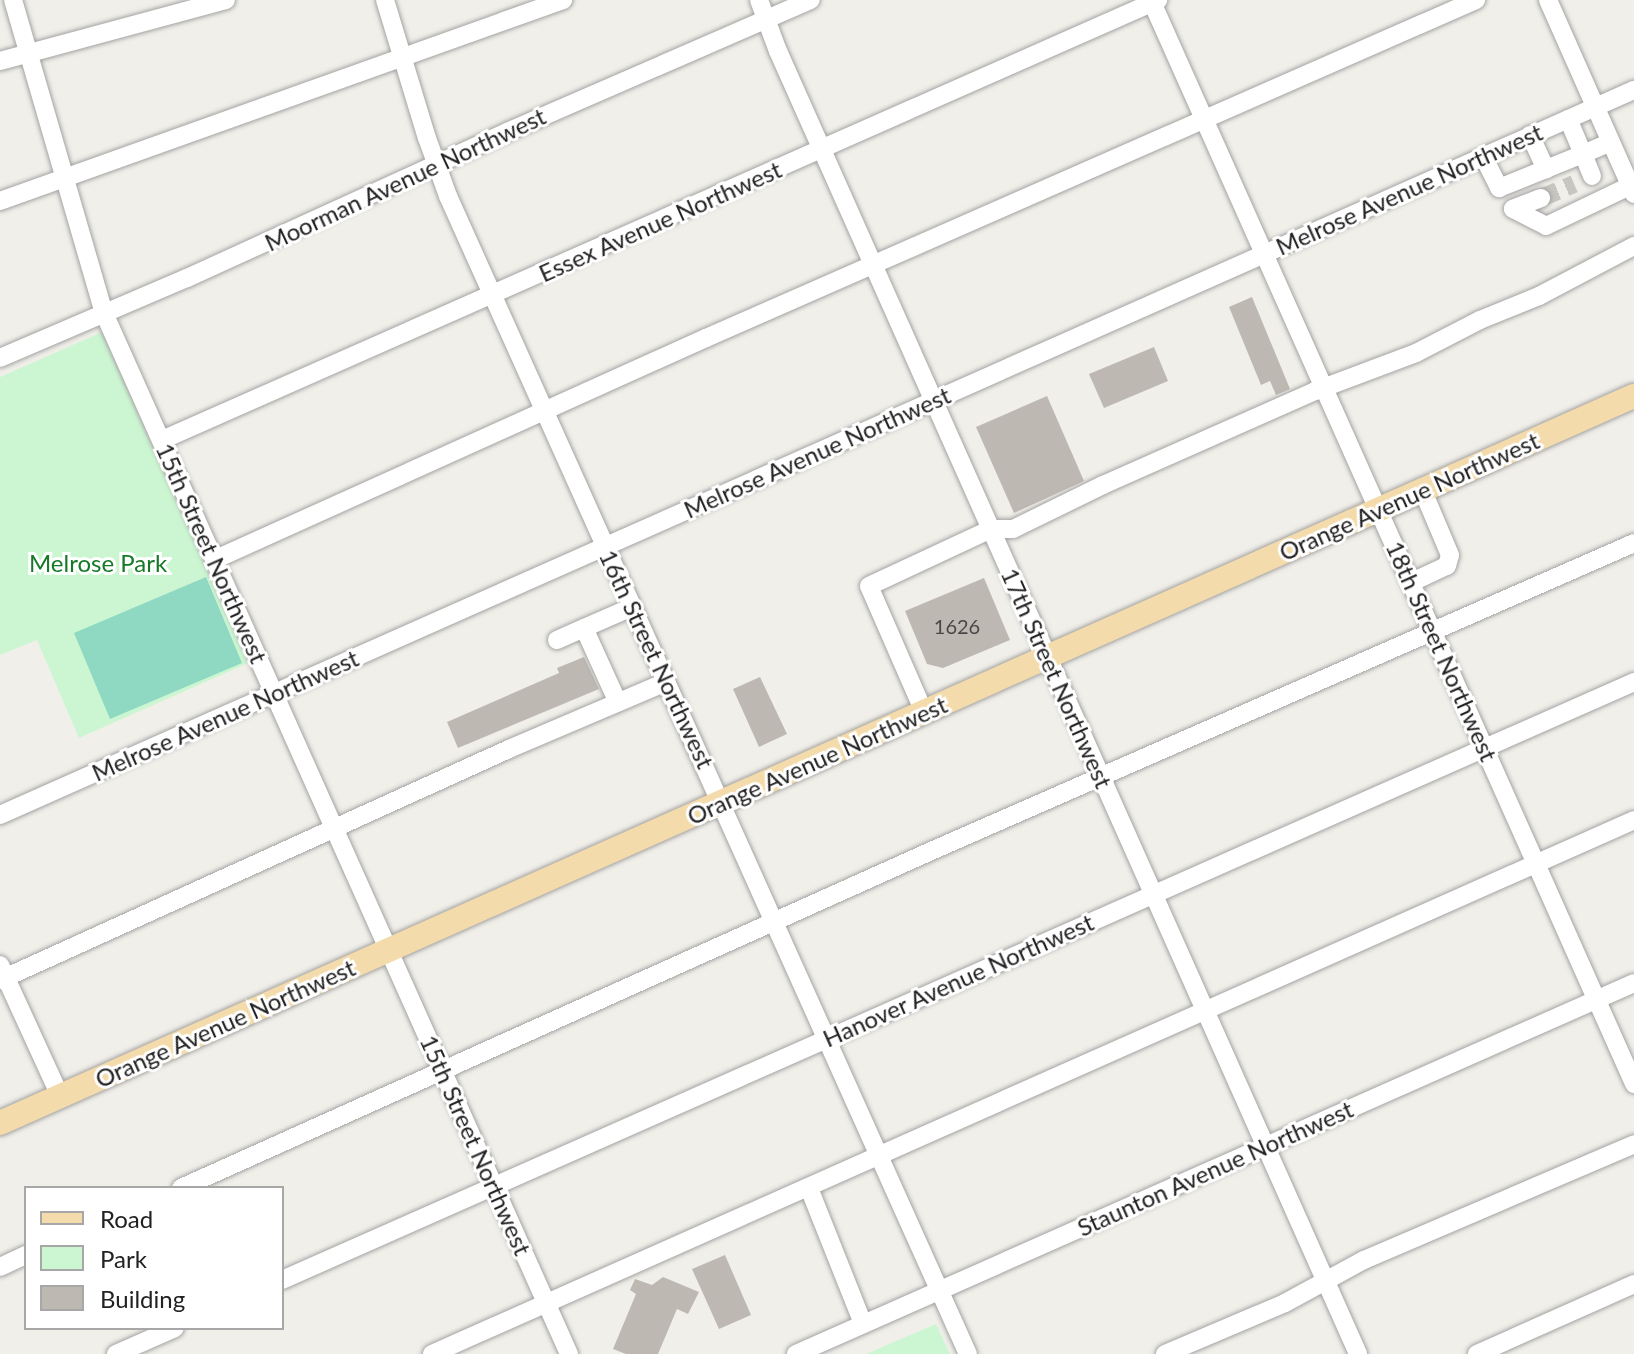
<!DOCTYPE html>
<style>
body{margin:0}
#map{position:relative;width:1634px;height:1354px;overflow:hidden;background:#f1efe9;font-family:Lato,sans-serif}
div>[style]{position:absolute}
.park>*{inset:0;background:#ccf6d2}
.pitch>*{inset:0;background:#8fd8c2}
.building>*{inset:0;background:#beb8b2}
.minor-tunnel>*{height:18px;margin-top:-9px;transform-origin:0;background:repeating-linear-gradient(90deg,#c8c6c1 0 18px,transparent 0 27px)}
.roads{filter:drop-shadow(0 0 2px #a3a3a3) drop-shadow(0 0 2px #a3a3a3)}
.minor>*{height:18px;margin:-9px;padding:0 9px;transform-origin:9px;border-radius:9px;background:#fff}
.major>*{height:24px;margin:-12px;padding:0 12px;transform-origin:12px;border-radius:12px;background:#f4dbab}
span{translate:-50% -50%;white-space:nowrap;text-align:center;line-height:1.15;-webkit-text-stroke:6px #fff;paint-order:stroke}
.number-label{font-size:20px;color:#494846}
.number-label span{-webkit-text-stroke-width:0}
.street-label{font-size:24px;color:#222}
.park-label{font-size:24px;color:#167927}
.legend{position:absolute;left:24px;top:1186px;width:260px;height:144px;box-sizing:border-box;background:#fff;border:2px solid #a7a7a7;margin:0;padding:10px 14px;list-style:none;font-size:24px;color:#222}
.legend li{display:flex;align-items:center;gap:16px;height:40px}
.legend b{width:40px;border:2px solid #a7a7a7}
</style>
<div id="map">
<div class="park">
<i style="clip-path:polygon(102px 332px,248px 663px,79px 738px,37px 640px,0 655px,0 377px)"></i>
<i style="clip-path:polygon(936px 1324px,950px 1354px,866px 1354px)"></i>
</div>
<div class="pitch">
<i style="clip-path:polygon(206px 577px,242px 663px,110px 719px,74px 633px)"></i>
</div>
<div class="building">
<i style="clip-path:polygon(1252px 297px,1290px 389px,1276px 395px,1270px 381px,1261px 385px,1229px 307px)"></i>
<i style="clip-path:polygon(1154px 347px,1168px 381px,1104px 408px,1089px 374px)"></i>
<i style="clip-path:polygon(1047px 396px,1084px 481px,1014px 513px,976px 427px)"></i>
<i style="clip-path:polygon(984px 578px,1010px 640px,943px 668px,927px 664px,905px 611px)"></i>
<i style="clip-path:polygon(584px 657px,599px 689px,458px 748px,447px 722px,559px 673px,557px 668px)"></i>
<i style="clip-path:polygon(760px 677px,787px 734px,759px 747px,733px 689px)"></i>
<i style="clip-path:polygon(725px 1255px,751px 1315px,719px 1329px,692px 1269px)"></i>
<i style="clip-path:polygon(663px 1277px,699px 1292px,688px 1314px,677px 1309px,658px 1354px,626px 1354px,613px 1349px,636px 1294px,630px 1290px,635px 1279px,652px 1285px)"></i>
</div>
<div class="minor-tunnel">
<i style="left:1541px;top:198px;width:36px;rotate:-23deg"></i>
</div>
<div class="roads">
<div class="minor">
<i style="left:13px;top:0;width:326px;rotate:73.8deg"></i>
<i style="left:104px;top:313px;width:1140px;rotate:65.93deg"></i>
<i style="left:385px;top:0;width:144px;rotate:73.1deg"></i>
<i style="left:427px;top:138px;width:62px;rotate:70.1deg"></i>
<i style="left:448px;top:196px;width:1269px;rotate:65.82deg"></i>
<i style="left:759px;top:0;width:54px;rotate:69.6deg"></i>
<i style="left:778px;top:51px;width:1426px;rotate:66deg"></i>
<i style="left:1151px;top:0;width:1187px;rotate:65.98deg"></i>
<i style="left:1548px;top:0;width:212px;rotate:66.1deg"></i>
<i style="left:0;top:61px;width:234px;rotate:-15.1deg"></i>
<i style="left:1530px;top:135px;width:38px;rotate:65deg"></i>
<i style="left:1546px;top:169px;width:40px;rotate:-22deg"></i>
<i style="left:1583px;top:154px;width:38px;rotate:-113deg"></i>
<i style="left:1484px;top:158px;width:34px;rotate:63deg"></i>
<i style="left:1499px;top:188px;width:51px;rotate:-22deg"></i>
<i style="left:1592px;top:176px;width:24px;rotate:-112deg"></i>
<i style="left:1583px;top:154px;width:30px;rotate:-23deg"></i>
<i style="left:1541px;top:198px;width:30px;rotate:159deg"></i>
<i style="left:1513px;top:209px;width:37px;rotate:27deg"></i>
<i style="left:1546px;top:226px;width:93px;rotate:-25.5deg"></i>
<i style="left:0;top:201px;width:598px;rotate:-19.65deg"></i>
<i style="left:0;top:358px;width:203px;rotate:-23.2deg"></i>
<i style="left:187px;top:278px;width:352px;rotate:-24.5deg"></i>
<i style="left:507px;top:132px;width:331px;rotate:-23.5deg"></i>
<i style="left:162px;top:440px;width:1089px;rotate:-23.83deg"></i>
<i style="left:216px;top:559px;width:538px;rotate:-24.28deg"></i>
<i style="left:706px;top:338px;width:841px;rotate:-23.7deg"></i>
<i style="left:1412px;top:582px;width:38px;rotate:-25deg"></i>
<i style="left:1447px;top:566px;width:11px;rotate:-75deg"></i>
<i style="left:1450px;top:555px;width:69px;rotate:-112.9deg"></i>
<i style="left:557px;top:640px;width:30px;rotate:-24deg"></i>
<i style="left:614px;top:694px;width:72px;rotate:-114.4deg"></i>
<i style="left:584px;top:628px;width:52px;rotate:-23.6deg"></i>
<i style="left:924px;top:712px;width:137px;rotate:-113.6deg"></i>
<i style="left:869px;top:586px;width:135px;rotate:-25deg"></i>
<i style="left:991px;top:529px;width:22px"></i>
<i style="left:1013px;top:529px;width:100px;rotate:-26.1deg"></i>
<i style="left:1103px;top:485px;width:232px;rotate:-23.9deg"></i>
<i style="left:1315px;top:391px;width:108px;rotate:-20.6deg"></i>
<i style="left:1416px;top:353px;width:72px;rotate:-27.3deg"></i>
<i style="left:1480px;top:320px;width:64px;rotate:-22.1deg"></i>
<i style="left:1539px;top:296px;width:107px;rotate:-27.8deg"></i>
<i style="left:0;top:815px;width:1788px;rotate:-23.93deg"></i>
<i style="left:0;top:965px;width:144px;rotate:65.4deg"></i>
<i style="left:0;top:980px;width:559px;rotate:-24.41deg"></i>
<i style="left:509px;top:749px;width:171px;rotate:-23.1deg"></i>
<i style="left:181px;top:1188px;width:830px;rotate:-24.19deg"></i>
<i style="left:938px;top:848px;width:760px;rotate:-23.66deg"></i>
<i style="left:809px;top:1188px;width:146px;rotate:68.3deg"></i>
<i style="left:0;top:1267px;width:29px;rotate:-25deg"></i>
<i style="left:282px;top:1280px;width:1478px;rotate:-23.86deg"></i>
<i style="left:116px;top:1354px;width:64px;rotate:-23.8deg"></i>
<i style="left:432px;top:1354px;width:1315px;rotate:-23.95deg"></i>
<i style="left:796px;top:1354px;width:916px;rotate:-23.88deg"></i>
<i style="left:1165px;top:1354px;width:130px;rotate:-23deg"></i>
<i style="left:1285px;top:1303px;width:90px;rotate:-28.6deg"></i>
<i style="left:1364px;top:1260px;width:294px;rotate:-23.2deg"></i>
<i style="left:1477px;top:1354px;width:172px;rotate:-24deg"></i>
</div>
<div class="major">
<i style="left:0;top:1123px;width:1788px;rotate:-23.99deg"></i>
</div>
</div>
<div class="number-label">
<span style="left:957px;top:626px">1626</span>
</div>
<div class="street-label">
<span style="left:405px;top:179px;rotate:-25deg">Moorman Avenue Northwest</span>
<span style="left:1409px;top:189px;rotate:-24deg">Melrose Avenue Northwest</span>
<span style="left:660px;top:221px;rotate:-24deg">Essex Avenue Northwest</span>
<span style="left:817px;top:452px;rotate:-24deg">Melrose Avenue Northwest</span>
<span style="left:1409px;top:496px;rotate:-24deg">Orange Avenue Northwest</span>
<span style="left:212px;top:553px;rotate:66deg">15th Street Northwest</span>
<span style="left:1442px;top:651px;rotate:66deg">18th Street Northwest</span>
<span style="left:657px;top:659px;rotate:65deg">16th Street Northwest</span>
<span style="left:1057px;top:678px;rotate:66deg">17th Street Northwest</span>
<span style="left:225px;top:715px;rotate:-24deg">Melrose Avenue Northwest</span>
<span style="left:817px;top:760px;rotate:-24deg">Orange Avenue Northwest</span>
<span style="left:958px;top:980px;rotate:-24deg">Hanover Avenue Northwest</span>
<span style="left:225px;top:1023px;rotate:-24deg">Orange Avenue Northwest</span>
<span style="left:476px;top:1145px;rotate:66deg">15th Street Northwest</span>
<span style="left:1215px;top:1168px;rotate:-24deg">Staunton Avenue Northwest</span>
</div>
<div class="park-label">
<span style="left:98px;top:563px">Melrose Park</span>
</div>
<ul class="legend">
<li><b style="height:10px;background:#f4dbab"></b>Road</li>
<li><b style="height:22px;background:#ccf6d2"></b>Park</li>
<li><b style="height:22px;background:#beb8b2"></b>Building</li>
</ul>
</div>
